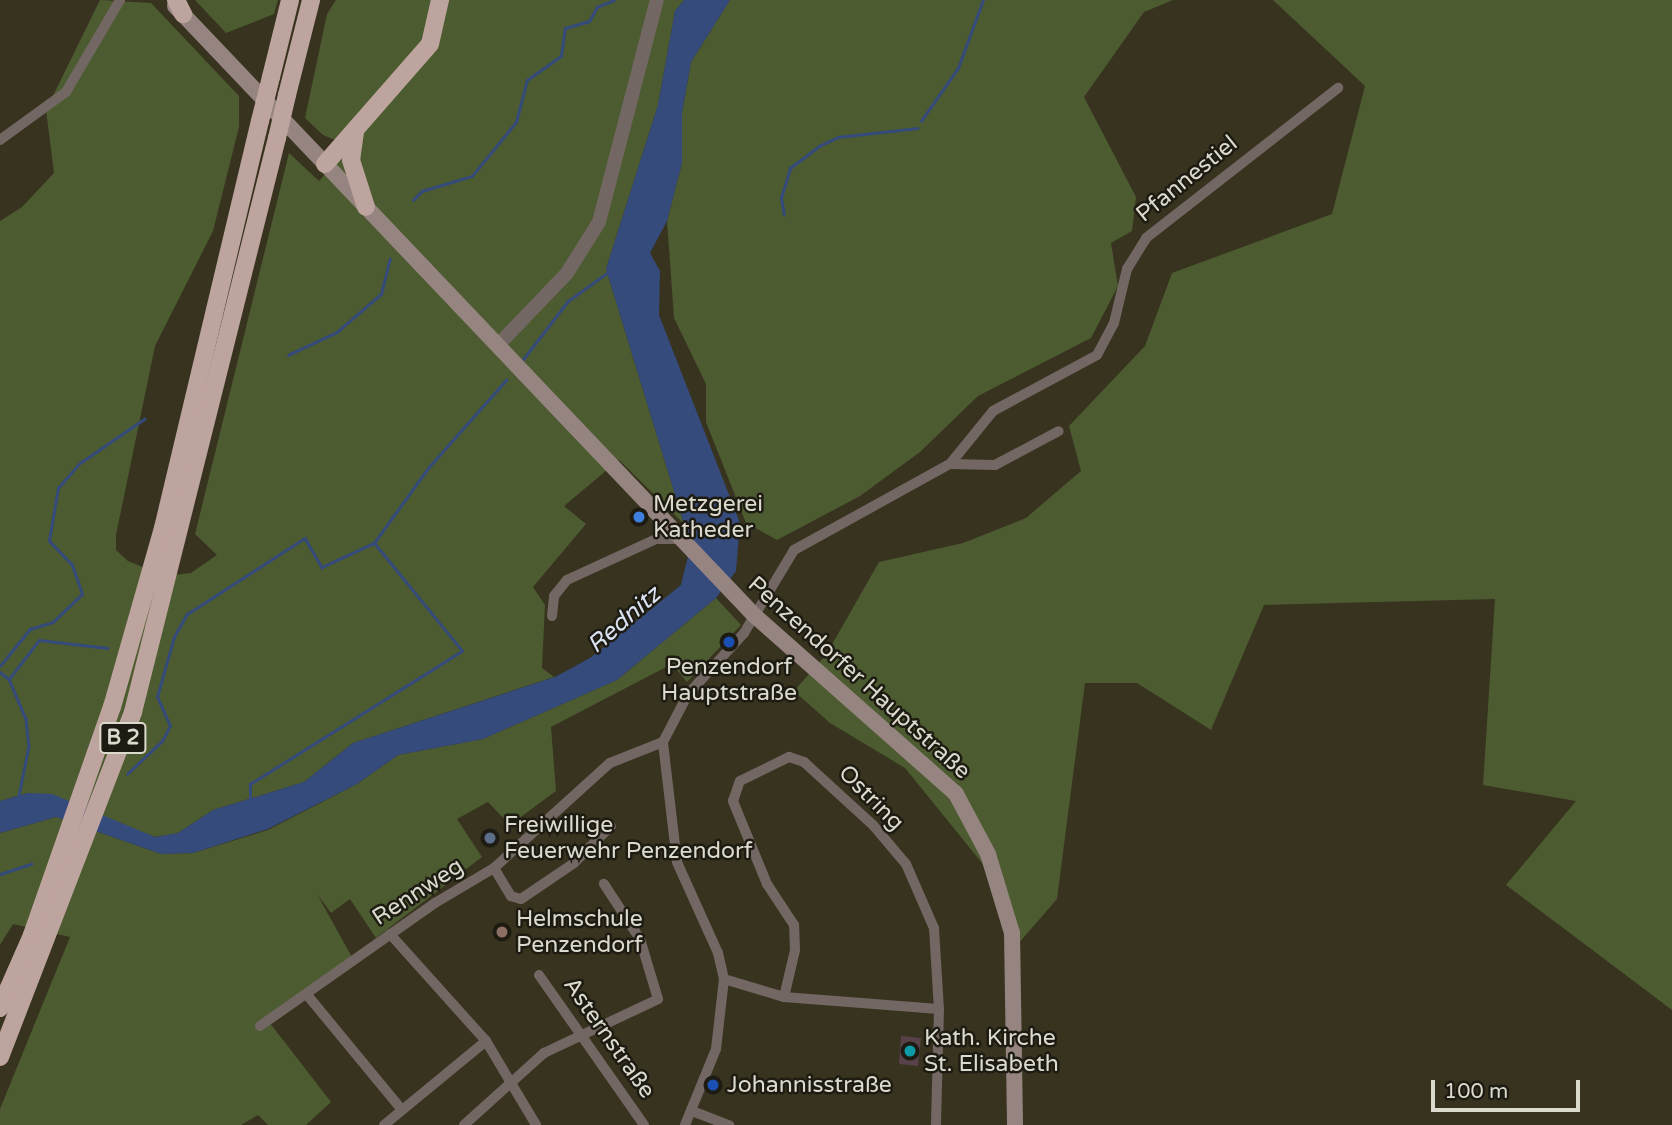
<!DOCTYPE html>
<meta charset="utf-8">
<style>
body{margin:0}
#map{position:relative;width:1672px;height:1125px;overflow:hidden;background:#37331f;font-family:"Varela Round",sans-serif}
div>[style]{position:absolute}
.green>*{inset:0;background:#4c5b30}
.water>*{inset:0;background:#354b7c}
.stream>*{height:2.5px;margin:-1.25px;padding:0 1.25px;transform-origin:1.25px;border-radius:1.25px;background:#354b7c}
.building>*{inset:0;background:#584149}
.minor>*{height:10px;margin:-5px;padding:0 5px;transform-origin:5px;border-radius:5px;background:#736764}
.tertiary>*{height:14px;margin:-7px;padding:0 7px;transform-origin:7px;border-radius:7px;background:#736764}
.secondary>*{height:16px;margin:-8px;padding:0 8px;transform-origin:8px;border-radius:8px;background:#968480}
.trunk>*{height:18px;margin:-9px;padding:0 9px;transform-origin:9px;border-radius:9px;background:#bea49e}
.trunk-bridge>*{height:18px;margin:-9px;padding:0 9px;transform-origin:9px;border-radius:9px;background:#bea49e}
.dots>*{width:19px;height:19px;translate:-50% -50%;box-sizing:border-box;border:4px solid #1d1b12;border-radius:50%}
span{translate:-50% -50%;white-space:nowrap;text-align:center;line-height:1.15;-webkit-text-stroke:5px #1d1b12;paint-order:stroke}
.shield-label span{padding:2px 5px;background:#1d1b12;border:2px solid;border-radius:5px;-webkit-text-stroke-width:0}
.shield-label{font-size:21px;color:#dcdacd;font-weight:700}
.street-label{font-size:23px;color:#dcdacd}
.poi-label{font-size:23px;color:#dcdacd}
.left{translate:0 -50%;text-align:left}
.water-label{font-size:24px;color:#dbe3f3;font-style:italic}
.scale{position:absolute;left:1431px;top:1080px;width:149px;height:32px;box-sizing:border-box;border:4px solid #dcdacd;border-top:0;padding-left:9px;font-size:21px;line-height:24px;white-space:nowrap;color:#dcdacd;-webkit-text-stroke:5px #1d1b12;paint-order:stroke}
</style>
<div id="map">
<div class="green">
<i style="clip-path:polygon(100px 0,151px 3px,239px 96px,239px 127px,213px 231px,155px 346px,116px 535px,116px 550px,128px 561px,165px 576px,191px 573px,217px 555px,195px 534px,289px 153px,319px 181px,350px 146px,323px 135px,305px 118px,327px 14px,336px 0,684px 0,675px 11px,658px 105px,606px 269px,684px 524px,619px 460px,564px 506px,586px 524px,533px 587px,545px 605px,542px 668px,554px 677px,353px 743px,304px 782px,213px 810px,178px 833px,156px 837px,28px 793px,0 801px,0 221px,22px 207px,54px 173px,46px 110px)"></i>
<i style="clip-path:polygon(195px 0,278px 0,274px 14px,226px 33px)"></i>
<i style="clip-path:polygon(730px 0,1173px 0,1144px 12px,1084px 97px,1136px 197px,1132px 231px,1111px 243px,1118px 286px,1091px 338px,978px 396px,920px 452px,860px 496px,777px 540px,746px 523px,706px 422px,706px 384px,674px 318px,667px 221px,682px 163px,682px 113px,691px 62px)"></i>
<i style="clip-path:polygon(1273px 0,1672px 0,1672px 1010px,1506px 885px,1576px 801px,1483px 785px,1495px 599px,1264px 605px,1211px 730px,1137px 683px,1085px 683px,1057px 899px,1018px 944px,1003px 889px,905px 768px,830px 723px,794px 691px,826px 655px,879px 562px,963px 543px,1026px 518px,1081px 471px,1069px 426px,1145px 346px,1172px 273px,1332px 214px,1365px 86px)"></i>
<i style="clip-path:polygon(716px 598px,741px 625px,687px 682px,672px 664px,551px 727px,556px 791px,510px 825px,488px 802px,457px 819px,482px 857px,376px 938px,350px 899px,331px 913px,317px 894px,353px 959px,266px 1018px,331px 1102px,306px 1125px,268px 1125px,258px 1115px,241px 1125px,0 1125px,0 1109px,70px 937px,13px 924px,0 945px,0 833px,56px 817px,161px 854px,193px 853px,268px 830px,357px 784px,398px 755px,483px 739px,617px 680px)"></i>
</div>
<div class="water">
<i style="clip-path:polygon(684px 0,730px 0,691px 62px,682px 113px,682px 163px,667px 221px,650px 253px,660px 271px,659px 315px,740px 523px,736px 571px,716px 598px,617px 680px,483px 739px,398px 755px,357px 784px,268px 829px,193px 853px,161px 854px,56px 817px,0 833px,0 801px,28px 793px,52px 794px,155px 837px,178px 833px,213px 810px,304px 782px,353px 743px,555px 677px,590px 658px,681px 585px,690px 548px,684px 524px,606px 269px,658px 105px,675px 11px)"></i>
</div>
<div class="stream">
<i style="left:921px;top:121px;width:65px;rotate:-55.1deg"></i>
<i style="left:958px;top:68px;width:72px;rotate:-69.8deg"></i>
<i style="left:413px;top:200px;width:13px;rotate:-45deg"></i>
<i style="left:422px;top:191px;width:52px;rotate:-16.7deg"></i>
<i style="left:472px;top:176px;width:70px;rotate:-50.8deg"></i>
<i style="left:516px;top:122px;width:43px;rotate:-75.3deg"></i>
<i style="left:527px;top:80px;width:42px;rotate:-35.2deg"></i>
<i style="left:561px;top:56px;width:28px;rotate:-82deg"></i>
<i style="left:565px;top:28px;width:25px;rotate:-16deg"></i>
<i style="left:589px;top:21px;width:16px;rotate:-60deg"></i>
<i style="left:597px;top:7px;width:18px;rotate:-22deg"></i>
<i style="left:784px;top:215px;width:17px;rotate:-100deg"></i>
<i style="left:781px;top:198px;width:31px;rotate:-73deg"></i>
<i style="left:790px;top:168px;width:36px;rotate:-37deg"></i>
<i style="left:819px;top:146px;width:21px;rotate:-25deg"></i>
<i style="left:838px;top:137px;width:80px;rotate:-6.5deg"></i>
<i style="left:288px;top:355px;width:54px;rotate:-25.1deg"></i>
<i style="left:337px;top:332px;width:58px;rotate:-40.8deg"></i>
<i style="left:381px;top:294px;width:36px;rotate:-76deg"></i>
<i style="left:521px;top:362px;width:77px;rotate:-52.4deg"></i>
<i style="left:568px;top:301px;width:48px;rotate:-35.7deg"></i>
<i style="left:0;top:666px;width:48px;rotate:-51deg"></i>
<i style="left:30px;top:629px;width:24px;rotate:-17deg"></i>
<i style="left:53px;top:622px;width:40px;rotate:-44deg"></i>
<i style="left:82px;top:594px;width:31px;rotate:-109deg"></i>
<i style="left:72px;top:565px;width:33px;rotate:-134deg"></i>
<i style="left:49px;top:541px;width:54px;rotate:-80.4deg"></i>
<i style="left:58px;top:488px;width:33px;rotate:-49deg"></i>
<i style="left:80px;top:463px;width:78px;rotate:-34.5deg"></i>
<i style="left:0;top:672px;width:11px;rotate:38deg"></i>
<i style="left:9px;top:679px;width:43px;rotate:67deg"></i>
<i style="left:26px;top:719px;width:27px;rotate:84deg"></i>
<i style="left:29px;top:746px;width:51px;rotate:101.3deg"></i>
<i style="left:9px;top:679px;width:49px;rotate:-52.4deg"></i>
<i style="left:39px;top:640px;width:69px;rotate:6.6deg"></i>
<i style="left:127px;top:774px;width:48px;rotate:-43.3deg"></i>
<i style="left:162px;top:741px;width:17px;rotate:-62deg"></i>
<i style="left:170px;top:726px;width:32px;rotate:-114deg"></i>
<i style="left:157px;top:697px;width:62px;rotate:-74.2deg"></i>
<i style="left:174px;top:637px;width:26px;rotate:-61deg"></i>
<i style="left:187px;top:614px;width:140px;rotate:-32.8deg"></i>
<i style="left:305px;top:538px;width:34px;rotate:60deg"></i>
<i style="left:322px;top:567px;width:57px;rotate:-24.8deg"></i>
<i style="left:374px;top:543px;width:92px;rotate:-54.2deg"></i>
<i style="left:428px;top:468px;width:118px;rotate:-48.4deg"></i>
<i style="left:250px;top:801px;width:17px;rotate:-90deg"></i>
<i style="left:250px;top:784px;width:250px;rotate:-32.1deg"></i>
<i style="left:462px;top:651px;width:139px;rotate:-129.2deg"></i>
<i style="left:0;top:874px;width:33px;rotate:-18deg"></i>
</div>
<div class="building">
<i style="clip-path:polygon(901px 1036px,921px 1038px,918px 1066px,899px 1064px)"></i>
</div>
<div class="minor">
<i style="left:0;top:140px;width:82px;rotate:-36deg"></i>
<i style="left:66px;top:92px;width:107px;rotate:-59.6deg"></i>
<i style="left:950px;top:464px;width:45px;rotate:1.3deg"></i>
<i style="left:995px;top:465px;width:72px;rotate:-28deg"></i>
<i style="left:552px;top:616px;width:20px;rotate:-84deg"></i>
<i style="left:554px;top:596px;width:21px;rotate:-51deg"></i>
<i style="left:567px;top:580px;width:98px;rotate:-24.7deg"></i>
<i style="left:656px;top:539px;width:25px"></i>
<i style="left:494px;top:868px;width:33px;rotate:59deg"></i>
<i style="left:511px;top:896px;width:10px;rotate:17deg"></i>
<i style="left:521px;top:899px;width:64px;rotate:-34.2deg"></i>
<i style="left:574px;top:863px;width:52px;rotate:-45deg"></i>
<i style="left:390px;top:934px;width:144px;rotate:48.1deg"></i>
<i style="left:486px;top:1041px;width:98px;rotate:59.2deg"></i>
<i style="left:539px;top:975px;width:183px;rotate:55deg"></i>
<i style="left:724px;top:979px;width:63px;rotate:16.7deg"></i>
<i style="left:784px;top:997px;width:155px;rotate:4.4deg"></i>
<i style="left:308px;top:996px;width:146px;rotate:50.5deg"></i>
<i style="left:784px;top:997px;width:48px;rotate:-76.8deg"></i>
<i style="left:795px;top:950px;width:25px;rotate:-92deg"></i>
<i style="left:794px;top:925px;width:49px;rotate:-123.4deg"></i>
<i style="left:767px;top:884px;width:90px;rotate:-112.3deg"></i>
<i style="left:733px;top:801px;width:21px;rotate:-71deg"></i>
<i style="left:740px;top:781px;width:55px;rotate:-26.1deg"></i>
<i style="left:789px;top:757px;width:16px;rotate:18deg"></i>
<i style="left:804px;top:762px;width:93px;rotate:42.4deg"></i>
<i style="left:873px;top:825px;width:51px;rotate:49.8deg"></i>
<i style="left:906px;top:864px;width:70px;rotate:66.4deg"></i>
<i style="left:934px;top:928px;width:81px;rotate:86.5deg"></i>
<i style="left:939px;top:1009px;width:116px;rotate:91.5deg"></i>
<i style="left:260px;top:1026px;width:214px;rotate:-35.1deg"></i>
<i style="left:435px;top:903px;width:69px;rotate:-30.7deg"></i>
<i style="left:494px;top:868px;width:156px;rotate:-42.2deg"></i>
<i style="left:610px;top:763px;width:57px;rotate:-21.6deg"></i>
<i style="left:692px;top:1111px;width:40px;rotate:21deg"></i>
<i style="left:384px;top:1125px;width:132px;rotate:-39.5deg"></i>
<i style="left:464px;top:1125px;width:108px;rotate:-42deg"></i>
<i style="left:544px;top:1053px;width:126px;rotate:-25.3deg"></i>
<i style="left:658px;top:999px;width:63px;rotate:-106.7deg"></i>
<i style="left:640px;top:939px;width:66px;rotate:-123.2deg"></i>
<i style="left:685px;top:1125px;width:82px;rotate:-67.8deg"></i>
<i style="left:716px;top:1049px;width:70px;rotate:-83.5deg"></i>
<i style="left:724px;top:979px;width:27px;rotate:-103deg"></i>
<i style="left:718px;top:953px;width:100px;rotate:-114.3deg"></i>
<i style="left:677px;top:862px;width:121px;rotate:-96.7deg"></i>
<i style="left:663px;top:742px;width:54px;rotate:-62.5deg"></i>
<i style="left:688px;top:694px;width:83px;rotate:-47.4deg"></i>
<i style="left:744px;top:633px;width:97px;rotate:-58.9deg"></i>
<i style="left:794px;top:550px;width:178px;rotate:-28.9deg"></i>
<i style="left:950px;top:464px;width:68px;rotate:-50.9deg"></i>
<i style="left:993px;top:411px;width:118px;rotate:-28.3deg"></i>
<i style="left:1097px;top:355px;width:36px;rotate:-62deg"></i>
<i style="left:1114px;top:323px;width:56px;rotate:-76.5deg"></i>
<i style="left:1127px;top:269px;width:36px;rotate:-58deg"></i>
<i style="left:1146px;top:238px;width:244px;rotate:-38deg"></i>
</div>
<div class="tertiary">
<i style="left:498px;top:345px;width:100px;rotate:-46.2deg"></i>
<i style="left:567px;top:273px;width:60px;rotate:-57.9deg"></i>
<i style="left:599px;top:222px;width:229px;rotate:-75.4deg"></i>
</div>
<div class="secondary">
<i style="left:175px;top:6px;width:840px;rotate:46.45deg"></i>
<i style="left:754px;top:615px;width:270px;rotate:41.5deg"></i>
<i style="left:956px;top:794px;width:68px;rotate:61.9deg"></i>
<i style="left:988px;top:854px;width:83px;rotate:73.1deg"></i>
<i style="left:1012px;top:933px;width:192px;rotate:89.1deg"></i>
</div>
<div class="trunk">
<i style="left:176px;top:0;width:16px;rotate:63deg"></i>
<i style="left:271px;top:77px;width:79px;rotate:-76.1deg"></i>
<i style="left:287px;top:95px;width:98px;rotate:-75.8deg"></i>
<i style="left:355px;top:132px;width:28px;rotate:98deg"></i>
<i style="left:351px;top:160px;width:49px;rotate:72.3deg"></i>
<i style="left:325px;top:164px;width:159px;rotate:-48.8deg"></i>
<i style="left:430px;top:44px;width:45px;rotate:-77.2deg"></i>
<i style="left:0;top:1008px;width:80px;rotate:-66.3deg"></i>
<i style="left:32px;top:935px;width:242px;rotate:-70.7deg"></i>
<i style="left:112px;top:707px;width:186px;rotate:-74.1deg"></i>
<i style="left:163px;top:528px;width:418px;rotate:-76.6deg"></i>
<i style="left:0;top:1057px;width:370px;rotate:-68.9deg"></i>
<i style="left:133px;top:712px;width:592px;rotate:-75.92deg"></i>
</div>
<div class="trunk-bridge">
<i style="left:260px;top:121px;width:45px;rotate:-76deg"></i>
<i style="left:277px;top:138px;width:44px;rotate:-76.9deg"></i>
</div>
<div class="dots">
<i style="left:639px;top:517px;background:#3f7fe0"></i>
<i style="left:729px;top:642px;background:#1a4fb4"></i>
<i style="left:490px;top:838px;background:#5c6f8a"></i>
<i style="left:502px;top:932px;background:#8d6e63"></i>
<i style="left:910px;top:1051px;background:#0f9aa8"></i>
<i style="left:713px;top:1085px;background:#1a4fb4"></i>
</div>
<div class="shield-label">
<span style="left:123px;top:738px">B 2</span>
</div>
<div class="street-label">
<span style="left:1187px;top:179px;rotate:-39deg">Pfannestiel</span>
<span style="left:859px;top:678px;rotate:42deg">Penzendorfer Hauptstraße</span>
<span style="left:871px;top:798px;rotate:45deg">Ostring</span>
<span style="left:418px;top:892px;rotate:-33deg">Rennweg</span>
<span style="left:609px;top:1038px;rotate:55deg">Asternstraße</span>
</div>
<div class="poi-label">
<span class="left" style="left:653px;top:517px">Metzgerei<br>Katheder</span>
<span style="left:729px;top:680px">Penzendorf<br>Hauptstraße</span>
<span class="left" style="left:504px;top:838px">Freiwillige<br>Feuerwehr Penzendorf</span>
<span class="left" style="left:516px;top:932px">Helmschule<br>Penzendorf</span>
<span class="left" style="left:924px;top:1051px">Kath. Kirche<br>St. Elisabeth</span>
<span class="left" style="left:727px;top:1085px">Johannisstraße</span>
</div>
<div class="water-label">
<span style="left:624px;top:620px;rotate:-41deg">Rednitz</span>
</div>
<div class="scale">100 m</div>
</div>
